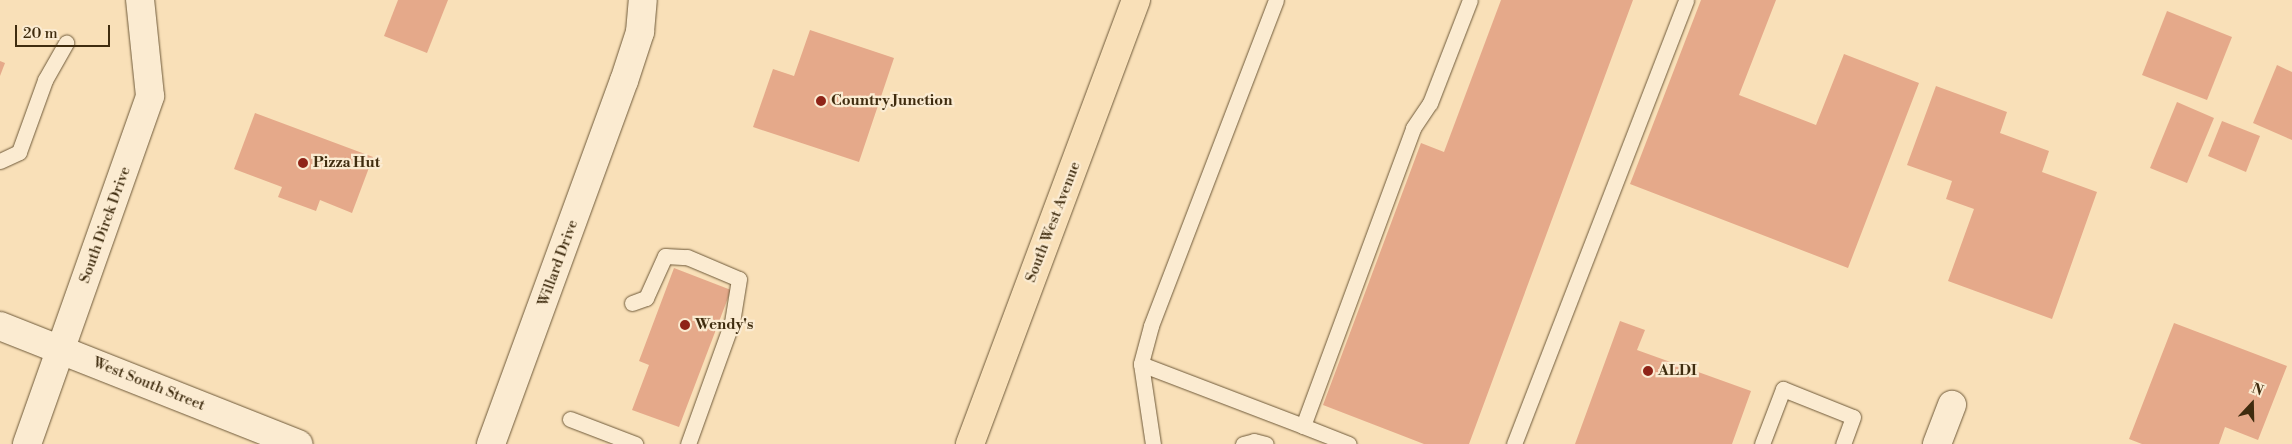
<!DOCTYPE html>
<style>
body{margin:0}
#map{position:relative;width:2292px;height:444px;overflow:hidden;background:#f9e0b8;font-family:"Libre Bodoni",serif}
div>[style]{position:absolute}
.building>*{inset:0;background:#e5a98a}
.roads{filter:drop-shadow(0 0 1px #6e5939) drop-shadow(0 0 1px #6e5939)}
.lane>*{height:15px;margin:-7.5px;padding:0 7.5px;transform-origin:7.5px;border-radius:7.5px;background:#fbebd1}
.street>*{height:28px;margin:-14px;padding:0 14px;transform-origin:14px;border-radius:14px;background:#fbebd1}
.primary>*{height:28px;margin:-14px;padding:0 14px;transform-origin:14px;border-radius:14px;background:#f9e0b8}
.dots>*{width:14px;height:14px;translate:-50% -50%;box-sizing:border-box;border:2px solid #fbebd1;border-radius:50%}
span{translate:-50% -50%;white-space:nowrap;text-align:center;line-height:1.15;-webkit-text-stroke:4.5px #fbebd1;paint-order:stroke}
.poi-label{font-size:15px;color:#3f2c0f;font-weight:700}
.left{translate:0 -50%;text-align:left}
.street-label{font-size:15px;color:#3f2c0f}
.north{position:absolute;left:2227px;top:379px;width:50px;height:50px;-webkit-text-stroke:4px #fbebd1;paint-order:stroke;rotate:21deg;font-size:14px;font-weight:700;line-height:20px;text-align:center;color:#3f2c0f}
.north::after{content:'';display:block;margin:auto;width:18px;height:22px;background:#3f2c0f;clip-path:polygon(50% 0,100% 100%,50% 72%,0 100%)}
.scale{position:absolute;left:15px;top:25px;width:95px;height:22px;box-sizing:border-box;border:2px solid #3f2c0f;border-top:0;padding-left:6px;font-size:15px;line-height:18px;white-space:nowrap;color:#3f2c0f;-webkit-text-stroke:4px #fbebd1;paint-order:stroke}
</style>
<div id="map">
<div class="building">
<i style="clip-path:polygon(398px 0,448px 0,427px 53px,384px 36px)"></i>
<i style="clip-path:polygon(1501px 0,1633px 0,1469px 444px,1424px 444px,1323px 405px,1421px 143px,1444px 152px)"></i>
<i style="clip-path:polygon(1701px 0,1776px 0,1739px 95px,1816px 125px,1844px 54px,1919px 83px,1848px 268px,1630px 184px)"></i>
<i style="clip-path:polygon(2167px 11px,2232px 37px,2207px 100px,2142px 75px)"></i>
<i style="clip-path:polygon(810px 30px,894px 58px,859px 162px,753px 127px,773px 69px,794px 76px)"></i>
<i style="clip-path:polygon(0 61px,5px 63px,0 76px)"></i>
<i style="clip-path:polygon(2277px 65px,2292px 72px,2292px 140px,2253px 123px)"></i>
<i style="clip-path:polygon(1936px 86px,2007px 112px,2000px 133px,2049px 151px,2042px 172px,2097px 192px,2052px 319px,1948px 281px,1974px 209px,1946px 199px,1952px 181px,1907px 165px)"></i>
<i style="clip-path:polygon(2177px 102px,2214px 118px,2187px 183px,2150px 168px)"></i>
<i style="clip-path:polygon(255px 113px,373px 157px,352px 213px,320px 200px,316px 211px,278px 197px,282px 187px,234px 169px)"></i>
<i style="clip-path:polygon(2222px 121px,2260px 136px,2246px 172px,2208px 156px)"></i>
<i style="clip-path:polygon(674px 268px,731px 290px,679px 427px,632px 410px,649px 365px,639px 361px)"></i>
<i style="clip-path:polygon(1620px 321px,1645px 330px,1637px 350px,1751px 391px,1732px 444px,1575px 444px)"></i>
<i style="clip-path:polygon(2174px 323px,2287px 366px,2258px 440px,2225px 427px,2219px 444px,2142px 444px,2129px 439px)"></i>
</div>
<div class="roads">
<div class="lane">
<i style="left:1276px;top:0;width:349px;rotate:111deg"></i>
<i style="left:1151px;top:326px;width:39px;rotate:105deg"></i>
<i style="left:1141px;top:364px;width:173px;rotate:20.9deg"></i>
<i style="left:1303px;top:426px;width:318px;rotate:-69.7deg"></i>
<i style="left:1413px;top:128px;width:30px;rotate:-56deg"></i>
<i style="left:1430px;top:103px;width:110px;rotate:-68.8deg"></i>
<i style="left:0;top:161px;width:21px;rotate:-25deg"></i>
<i style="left:19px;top:152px;width:77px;rotate:-70.1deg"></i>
<i style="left:45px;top:80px;width:43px;rotate:-60.4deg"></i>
<i style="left:632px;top:303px;width:15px;rotate:-20deg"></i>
<i style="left:646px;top:298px;width:46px;rotate:-65.7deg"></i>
<i style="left:665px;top:256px;width:22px;rotate:3deg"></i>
<i style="left:687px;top:257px;width:56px;rotate:22.9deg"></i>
<i style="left:739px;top:279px;width:44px;rotate:99.2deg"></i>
<i style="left:732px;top:322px;width:130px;rotate:109.8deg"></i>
<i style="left:1141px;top:364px;width:81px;rotate:81.5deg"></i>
<i style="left:570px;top:419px;width:70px;rotate:21deg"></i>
<i style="left:1303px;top:426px;width:49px;rotate:21.4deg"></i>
<i style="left:1243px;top:444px;width:11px;rotate:-15deg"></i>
<i style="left:1254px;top:441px;width:12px;rotate:14deg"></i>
<i style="left:1514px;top:444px;width:476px;rotate:-68.8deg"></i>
<i style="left:1762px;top:444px;width:59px;rotate:-69.1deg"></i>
<i style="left:1783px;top:389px;width:75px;rotate:21.8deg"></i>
<i style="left:1853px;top:417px;width:29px;rotate:110deg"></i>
</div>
<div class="street">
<i style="left:0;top:326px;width:321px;rotate:21.6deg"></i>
<i style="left:27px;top:444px;width:369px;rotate:-70.5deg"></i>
<i style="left:150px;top:96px;width:97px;rotate:-95.9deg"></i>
<i style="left:491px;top:444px;width:387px;rotate:-69.9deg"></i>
<i style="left:624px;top:81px;width:52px;rotate:-71.9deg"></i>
<i style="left:640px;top:32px;width:32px;rotate:-85deg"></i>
<i style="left:1937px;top:444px;width:42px;rotate:-69deg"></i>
</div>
<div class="primary">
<i style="left:970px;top:444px;width:474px;rotate:-69.5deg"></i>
</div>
</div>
<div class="dots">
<i style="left:821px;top:101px;background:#8f2418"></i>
<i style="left:303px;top:163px;background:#8f2418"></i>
<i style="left:685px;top:325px;background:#8f2418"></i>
<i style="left:1648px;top:371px;background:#8f2418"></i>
</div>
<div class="poi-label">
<span class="left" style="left:831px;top:101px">Country Junction</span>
<span class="left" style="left:313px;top:163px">Pizza Hut</span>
<span class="left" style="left:695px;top:325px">Wendy's</span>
<span class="left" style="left:1658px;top:371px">ALDI</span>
</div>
<div class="street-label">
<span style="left:1053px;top:222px;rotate:-69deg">South West Avenue</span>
<span style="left:105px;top:225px;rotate:-70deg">South Dirck Drive</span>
<span style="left:558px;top:263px;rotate:-70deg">Willard Drive</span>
<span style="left:149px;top:384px;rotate:22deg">West South Street</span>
</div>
<div class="north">N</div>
<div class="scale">20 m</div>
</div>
